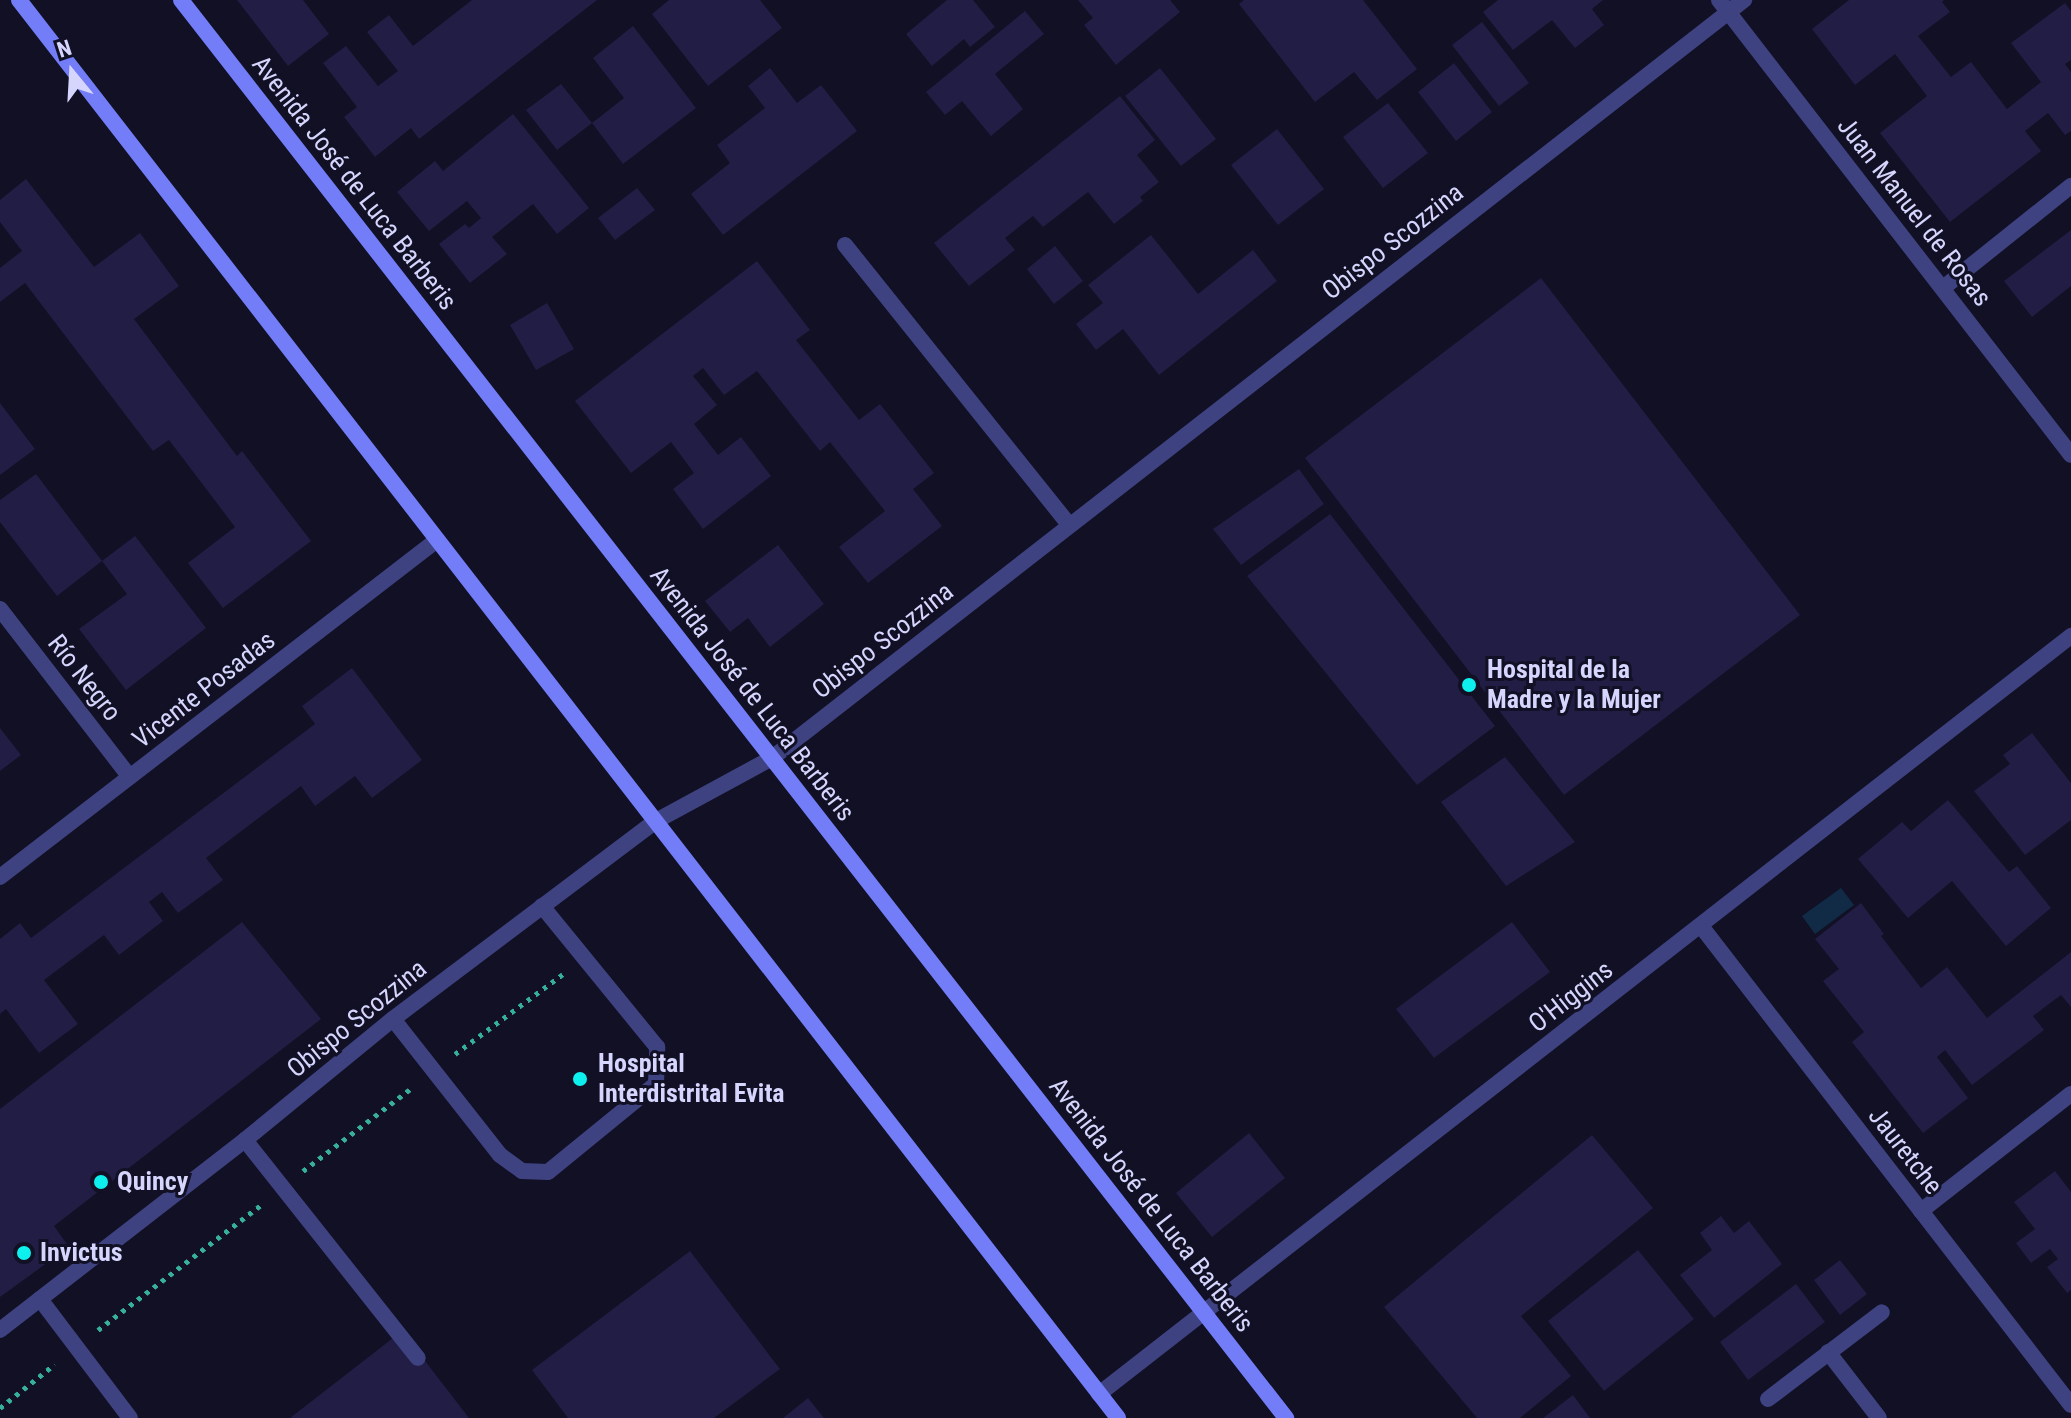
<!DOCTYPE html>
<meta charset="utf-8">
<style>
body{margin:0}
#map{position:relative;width:2071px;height:1418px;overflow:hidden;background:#111024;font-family:"Roboto Condensed",sans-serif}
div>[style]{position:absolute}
.water>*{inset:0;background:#112b47}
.building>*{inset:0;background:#211d44}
.path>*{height:5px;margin-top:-2.5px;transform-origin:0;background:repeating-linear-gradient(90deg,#36b09b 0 4px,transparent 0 10px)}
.service>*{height:16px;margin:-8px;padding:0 8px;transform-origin:8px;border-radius:8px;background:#3e4280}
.minor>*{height:16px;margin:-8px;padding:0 8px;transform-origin:8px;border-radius:8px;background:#3e4280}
.secondary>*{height:16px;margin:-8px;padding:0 8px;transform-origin:8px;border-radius:8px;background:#727df7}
.dots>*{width:22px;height:22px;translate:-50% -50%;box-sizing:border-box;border:4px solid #111024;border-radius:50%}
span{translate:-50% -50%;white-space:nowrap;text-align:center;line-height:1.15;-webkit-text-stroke:6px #111024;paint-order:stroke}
.street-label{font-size:26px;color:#d5d5fd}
.poi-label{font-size:26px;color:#d5d5fd;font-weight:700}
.left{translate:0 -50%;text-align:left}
.north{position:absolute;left:32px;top:32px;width:80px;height:80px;-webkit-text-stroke:6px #111024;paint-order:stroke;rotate:342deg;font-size:22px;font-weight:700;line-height:32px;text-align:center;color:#d5d5fd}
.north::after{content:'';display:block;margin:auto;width:28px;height:36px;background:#d5d5fd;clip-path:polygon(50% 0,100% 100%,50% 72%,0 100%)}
</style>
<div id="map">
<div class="water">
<i style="clip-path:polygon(1841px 888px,1854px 905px,1815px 934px,1802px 916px)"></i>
</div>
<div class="building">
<i style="clip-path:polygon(237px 0,303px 0,329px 34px,288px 66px)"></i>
<i style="clip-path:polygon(472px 0,597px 0,419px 139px,411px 128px,375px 157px,344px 117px,357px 107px,323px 63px,346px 46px,378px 86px,398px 71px,367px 32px,389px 15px,413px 46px)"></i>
<i style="clip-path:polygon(669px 0,760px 0,782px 28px,708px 86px,652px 14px)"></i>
<i style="clip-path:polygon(947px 0,973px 0,995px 27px,970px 47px,964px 39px,932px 66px,906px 34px)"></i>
<i style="clip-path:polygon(1078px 0,1170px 0,1180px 12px,1116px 65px,1084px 25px,1093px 18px)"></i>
<i style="clip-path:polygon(1244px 0,1363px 0,1417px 69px,1377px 100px,1354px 72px,1315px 102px,1239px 4px)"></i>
<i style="clip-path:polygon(1498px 0,1603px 0,1592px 9px,1604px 25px,1575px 48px,1552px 20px,1513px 50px,1483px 12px)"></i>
<i style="clip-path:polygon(1849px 0,1944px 0,1942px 2px,1950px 12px,1918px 36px,1951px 77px,1971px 62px,2007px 109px,2041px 82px,2011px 43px,2065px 3px,2071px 11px,2071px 60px,2065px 64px,2071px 72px,2071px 131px,2065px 135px,2048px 113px,2025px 131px,2041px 151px,1950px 222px,1880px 133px,1927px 96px,1895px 54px,1855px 85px,1812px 29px)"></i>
<i style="clip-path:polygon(1025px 11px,1044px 34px,995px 74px,1023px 109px,991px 136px,962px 101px,945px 115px,926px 92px)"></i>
<i style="clip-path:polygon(1482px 22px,1529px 83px,1499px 106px,1452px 45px)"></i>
<i style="clip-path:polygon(633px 26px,696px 108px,623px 164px,592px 123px,624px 98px,593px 58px)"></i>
<i style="clip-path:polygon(1454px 63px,1492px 112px,1456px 141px,1418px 92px)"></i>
<i style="clip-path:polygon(770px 68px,797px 103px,821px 85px,857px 131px,723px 235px,691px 194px,730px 163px,717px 145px,765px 108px,748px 86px)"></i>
<i style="clip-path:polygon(1160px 68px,1216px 139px,1181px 166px,1125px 96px)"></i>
<i style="clip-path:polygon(561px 84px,592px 123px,557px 150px,526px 110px)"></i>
<i style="clip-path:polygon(1120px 96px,1155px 140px,1137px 155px,1159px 182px,1140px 197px,1143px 201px,1114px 224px,1088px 192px,1043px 227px,1033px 216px,1005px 238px,1015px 250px,969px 286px,934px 243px)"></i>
<i style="clip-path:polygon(1388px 103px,1428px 153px,1383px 188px,1343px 137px)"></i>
<i style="clip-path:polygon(513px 114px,589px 208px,557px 234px,533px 204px,492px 237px,507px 254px,470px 283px,439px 244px,465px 224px,469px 228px,481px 218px,467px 201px,429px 231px,397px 192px,435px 161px,443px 171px)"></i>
<i style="clip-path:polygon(1277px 129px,1324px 189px,1278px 225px,1231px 165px)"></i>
<i style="clip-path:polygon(26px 179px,94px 267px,140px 233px,179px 286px,134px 319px,237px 456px,242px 451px,311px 541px,223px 608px,188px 563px,235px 527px,169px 440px,153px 451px,25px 283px,0 302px,0 268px,22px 251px,0 222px,0 200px)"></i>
<i style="clip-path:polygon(637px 188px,655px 210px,615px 240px,598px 218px)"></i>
<i style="clip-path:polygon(2071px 230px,2071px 286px,2032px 317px,2004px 281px)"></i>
<i style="clip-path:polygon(1151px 235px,1198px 294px,1253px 250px,1277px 281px,1159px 375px,1123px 329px,1096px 350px,1076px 324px,1103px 303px,1088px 285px)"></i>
<i style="clip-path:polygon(1055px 246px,1083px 281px,1054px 304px,1027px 269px)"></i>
<i style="clip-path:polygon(757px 261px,810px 330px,796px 340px,859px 420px,880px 404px,934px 473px,913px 489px,942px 526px,868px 583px,839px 547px,885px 511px,830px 442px,820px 451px,757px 371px,724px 395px,703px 368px,693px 376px,717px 405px,694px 424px,718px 455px,741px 437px,771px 476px,703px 529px,673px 489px,694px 473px,671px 442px,631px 473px,575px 401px)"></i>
<i style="clip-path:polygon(1541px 278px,1800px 615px,1564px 795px,1305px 458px)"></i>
<i style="clip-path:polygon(547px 303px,574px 349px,536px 370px,510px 325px)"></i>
<i style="clip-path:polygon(0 403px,35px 449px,0 475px)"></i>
<i style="clip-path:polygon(1299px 469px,1324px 504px,1241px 565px,1213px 529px)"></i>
<i style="clip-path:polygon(36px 474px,102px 561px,57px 596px,0 522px,0 500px)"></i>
<i style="clip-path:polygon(1330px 514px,1495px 726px,1417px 785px,1247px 576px)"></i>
<i style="clip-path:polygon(135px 536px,206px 628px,126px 690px,79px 629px,127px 594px,102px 561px)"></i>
<i style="clip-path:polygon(778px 545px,824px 604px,770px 647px,748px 618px,730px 632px,705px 601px)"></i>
<i style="clip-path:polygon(352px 668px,422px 760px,372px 798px,355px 776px,315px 806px,301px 786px,206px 858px,223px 880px,178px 913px,162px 892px,149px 902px,163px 921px,119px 955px,104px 935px,44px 980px,78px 1024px,39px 1053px,6px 1009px,0 1014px,0 939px,20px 923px,31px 938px,315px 724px,302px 706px)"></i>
<i style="clip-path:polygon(0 728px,21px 755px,0 771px)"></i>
<i style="clip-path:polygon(2032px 733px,2071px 783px,2071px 820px,2025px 855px,1974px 791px,2010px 764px,2003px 755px)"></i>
<i style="clip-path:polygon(1505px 757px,1575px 842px,1506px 886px,1441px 802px)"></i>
<i style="clip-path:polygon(1948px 800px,2009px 872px,2017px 866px,2051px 908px,2006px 946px,1952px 881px,1908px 918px,1858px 859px,1902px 822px,1911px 831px)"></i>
<i style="clip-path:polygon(1861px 903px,1884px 934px,1881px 936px,1921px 988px,1947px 967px,1987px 1018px,2071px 952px,2071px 1007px,2061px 995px,2033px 1016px,2044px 1030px,2014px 1053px,1972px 1085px,1945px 1050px,1937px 1057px,1968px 1098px,1923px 1133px,1852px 1042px,1864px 1032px,1823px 981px,1839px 969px,1815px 939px)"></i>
<i style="clip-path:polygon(242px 922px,321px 1019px,54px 1226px,69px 1247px,0 1297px,0 1109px)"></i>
<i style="clip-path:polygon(1512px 922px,1550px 972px,1434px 1058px,1396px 1009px)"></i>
<i style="clip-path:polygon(1249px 1133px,1285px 1178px,1212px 1237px,1176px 1193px)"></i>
<i style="clip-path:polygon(1592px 1135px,1653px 1208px,1521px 1316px,1571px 1376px,1520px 1418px,1477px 1418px,1384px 1307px)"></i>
<i style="clip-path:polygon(2055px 1171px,2071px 1192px,2071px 1290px,2067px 1293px,2047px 1267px,2058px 1259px,2050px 1249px,2031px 1263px,2016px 1243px,2035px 1229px,2014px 1202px)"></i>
<i style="clip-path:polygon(1721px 1216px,1734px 1233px,1749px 1221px,1782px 1264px,1714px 1318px,1680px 1275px,1712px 1250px,1700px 1233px)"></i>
<i style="clip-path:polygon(1638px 1250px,1694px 1319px,1604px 1391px,1548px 1321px)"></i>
<i style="clip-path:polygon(690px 1251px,780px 1369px,714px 1418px,568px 1418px,532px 1370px)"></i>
<i style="clip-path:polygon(1840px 1260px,1867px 1294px,1840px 1315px,1814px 1280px)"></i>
<i style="clip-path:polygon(1796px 1284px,1825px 1322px,1748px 1380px,1720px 1342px)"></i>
<i style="clip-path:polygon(402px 1331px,469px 1418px,290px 1418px)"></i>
<i style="clip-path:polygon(1573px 1395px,1590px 1418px,1543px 1418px)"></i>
<i style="clip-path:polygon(808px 1398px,824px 1418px,783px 1418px)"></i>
</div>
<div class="path">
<i style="left:455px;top:1054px;width:134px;rotate:-36.5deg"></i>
<i style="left:303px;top:1171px;width:138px;rotate:-37.4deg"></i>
<i style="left:98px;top:1330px;width:205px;rotate:-37.5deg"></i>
<i style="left:0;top:1408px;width:70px;rotate:-38.7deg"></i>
</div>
<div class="service">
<i style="left:845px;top:245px;width:359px;rotate:51.3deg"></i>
<i style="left:393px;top:1019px;width:173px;rotate:51.8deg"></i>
<i style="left:500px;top:1155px;width:27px;rotate:36deg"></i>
<i style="left:522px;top:1171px;width:26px;rotate:2deg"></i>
<i style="left:548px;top:1172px;width:139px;rotate:-39.2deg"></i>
<i style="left:656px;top:1084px;width:37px;rotate:-88deg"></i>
<i style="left:657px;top:1047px;width:182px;rotate:-129.2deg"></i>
<i style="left:245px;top:1140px;width:278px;rotate:51.6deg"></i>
<i style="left:40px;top:1299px;width:149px;rotate:52.9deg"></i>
<i style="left:1828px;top:1352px;width:83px;rotate:52.3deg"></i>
<i style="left:1768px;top:1399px;width:143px;rotate:-37.3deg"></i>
</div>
<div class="minor">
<i style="left:1719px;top:0;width:575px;rotate:52.27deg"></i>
<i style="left:1943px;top:288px;width:164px;rotate:-38.6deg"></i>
<i style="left:0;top:609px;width:212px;rotate:52.3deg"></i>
<i style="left:0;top:877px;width:552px;rotate:-37.64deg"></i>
<i style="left:1701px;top:926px;width:605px;rotate:52.32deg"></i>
<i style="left:1921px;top:1211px;width:190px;rotate:-38deg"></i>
<i style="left:0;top:1330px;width:310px;rotate:-37.8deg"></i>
<i style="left:245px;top:1140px;width:191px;rotate:-39.3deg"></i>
<i style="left:393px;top:1019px;width:329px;rotate:-37deg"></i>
<i style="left:656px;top:821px;width:132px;rotate:-28.5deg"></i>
<i style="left:772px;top:758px;width:1233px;rotate:-37.95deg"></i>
<i style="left:1099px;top:1394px;width:1233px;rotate:-37.95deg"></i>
</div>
<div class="secondary">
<i style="left:19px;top:0;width:1794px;rotate:52.22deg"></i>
<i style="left:181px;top:0;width:1798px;rotate:52.07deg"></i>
</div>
<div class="dots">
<i style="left:1469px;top:685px;background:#0ef0ee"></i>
<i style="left:580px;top:1079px;background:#0ef0ee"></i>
<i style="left:101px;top:1182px;background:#0ef0ee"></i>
<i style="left:24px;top:1253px;background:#0ef0ee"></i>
</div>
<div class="street-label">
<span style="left:354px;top:183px;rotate:52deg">Avenida José de Luca Barberis</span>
<span style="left:1914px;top:212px;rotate:52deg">Juan Manuel de Rosas</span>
<span style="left:1393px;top:242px;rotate:-38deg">Obispo Scozzina</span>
<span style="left:883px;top:641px;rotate:-38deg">Obispo Scozzina</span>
<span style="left:84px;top:678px;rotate:52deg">Río Negro</span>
<span style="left:204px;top:690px;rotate:-38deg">Vicente Posadas</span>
<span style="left:752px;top:694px;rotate:52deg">Avenida José de Luca Barberis</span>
<span style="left:1571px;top:997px;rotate:-38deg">O'Higgins</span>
<span style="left:357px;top:1019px;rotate:-39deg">Obispo Scozzina</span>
<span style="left:1905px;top:1151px;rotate:52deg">Jauretche</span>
<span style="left:1151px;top:1205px;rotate:52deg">Avenida José de Luca Barberis</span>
</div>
<div class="poi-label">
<span class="left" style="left:1487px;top:685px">Hospital de la<br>Madre y la Mujer</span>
<span class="left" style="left:598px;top:1079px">Hospital<br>Interdistrital Evita</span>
<span class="left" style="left:117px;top:1182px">Quincy</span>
<span class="left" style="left:40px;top:1253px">Invictus</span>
</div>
<div class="north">N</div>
</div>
